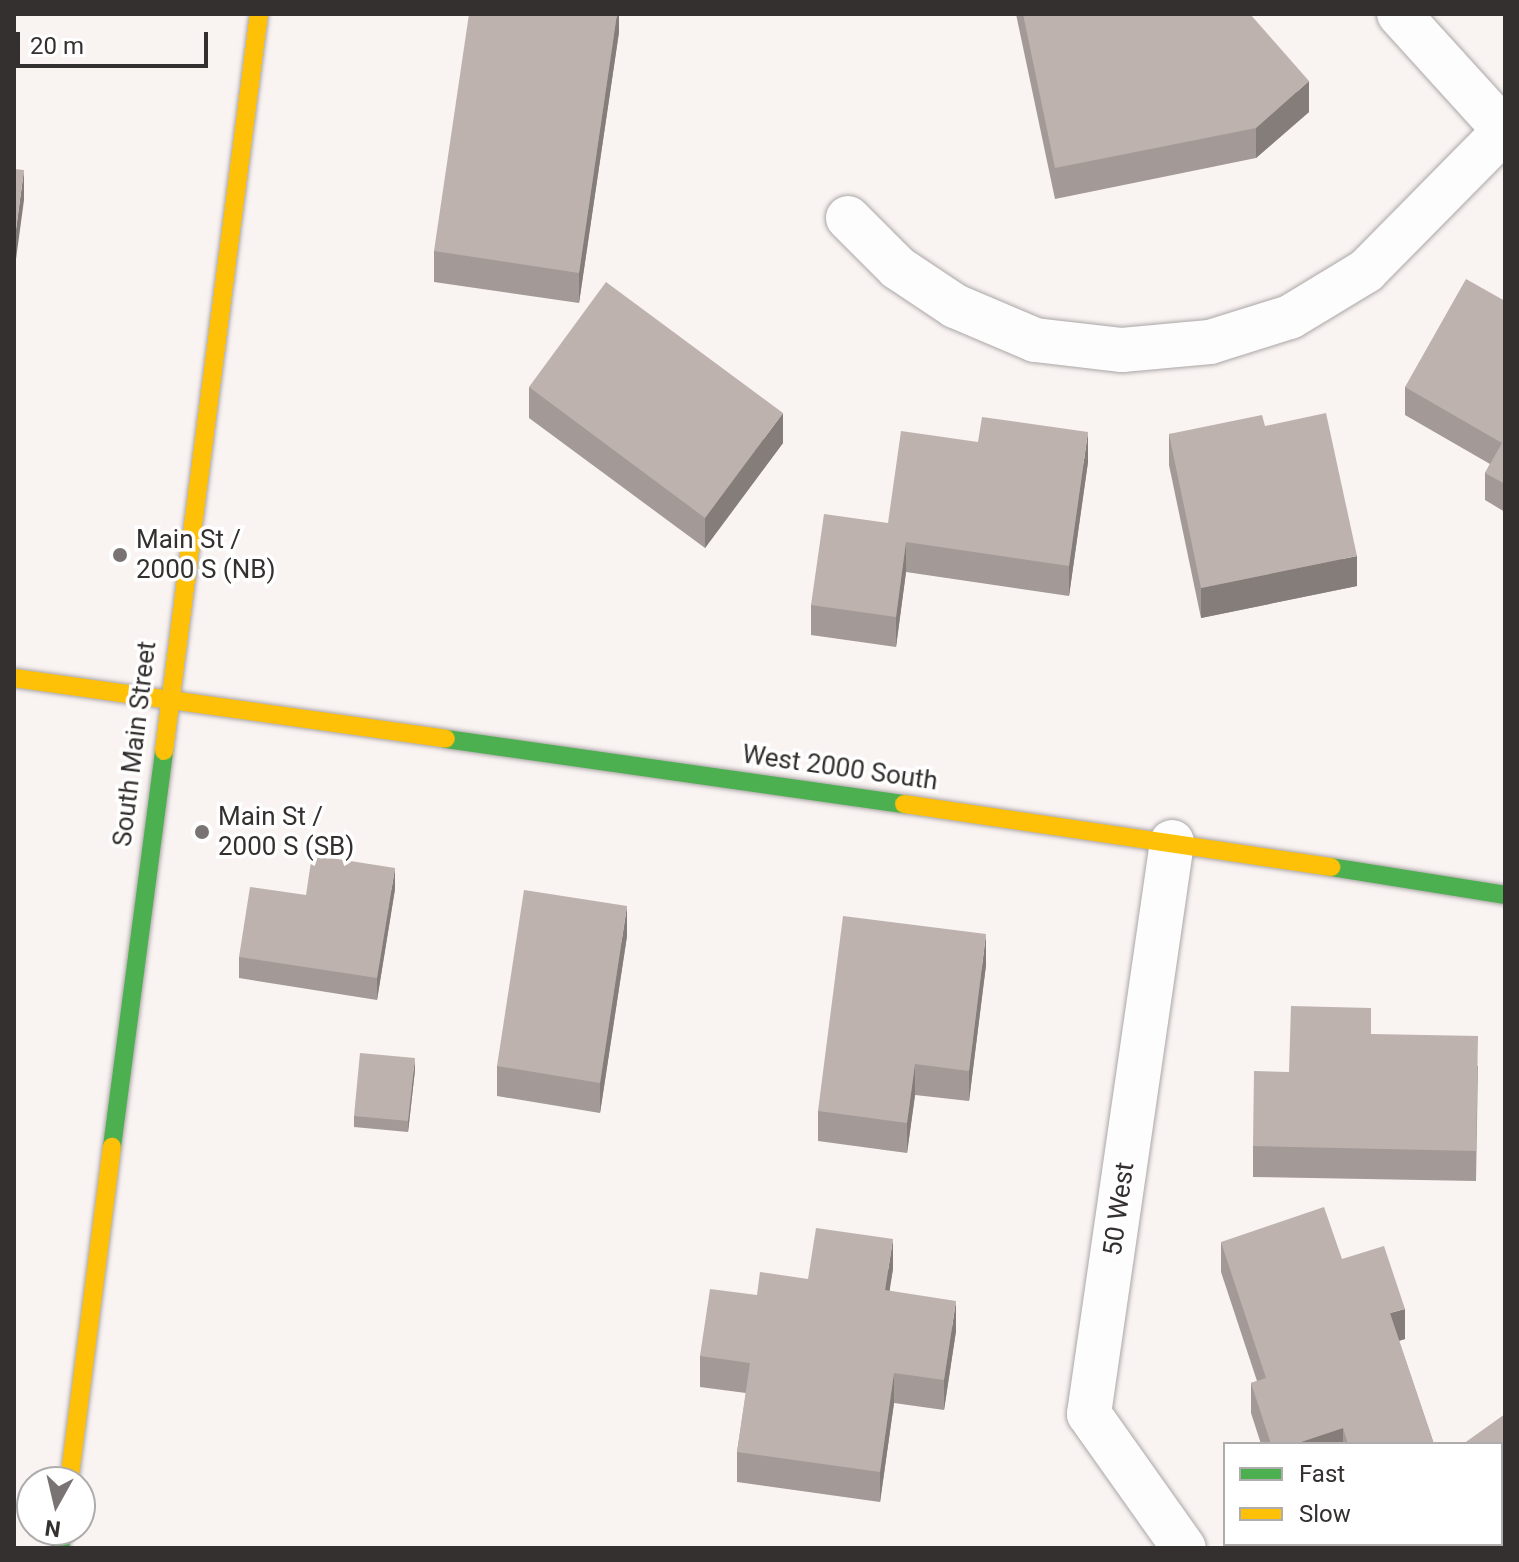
<!DOCTYPE html>
<style>
body{margin:0}
#map{position:relative;width:1519px;height:1562px;overflow:hidden;background:#f9f3f2;font-family:Roboto,sans-serif}
div>[style]{position:absolute}
.roads{filter:drop-shadow(0 0 2px #aba7a6) drop-shadow(0 0 2px #aba7a6)}
.street>*{height:44px;margin:-22px;padding:0 22px;transform-origin:22px;border-radius:22px;background:#fefdfd}
.fast>*{height:18px;margin:-9px;padding:0 9px;transform-origin:9px;border-radius:9px;background:#4caf50}
.slow>*{height:18px;margin:-9px;padding:0 9px;transform-origin:9px;border-radius:9px;background:#ffc107}
.wall>*{inset:0;background:#a39996}
.shaded-wall>*{inset:0;background:#857d7a}
.building>*{inset:0;background:#beb2ae}
.dots>*{width:22px;height:22px;translate:-50% -50%;box-sizing:border-box;border:4px solid #fff;border-radius:50%}
span{translate:-50% -50%;white-space:nowrap;text-align:center;line-height:1.15;-webkit-text-stroke:7px #fff;paint-order:stroke}
.poi-label{font-size:26px;color:#34302f}
.left{translate:0 -50%;text-align:left}
.street-label{font-size:26px;color:#34302f}
.frame{position:absolute;inset:0;border:16px solid #34302f;pointer-events:none}
.legend{position:absolute;left:1223px;top:1442px;width:280px;height:104px;box-sizing:border-box;background:#fff;border:2px solid #aeacac;margin:0;padding:10px 14px;list-style:none;font-size:24px;color:#34302f}
.legend li{display:flex;align-items:center;gap:16px;height:40px}
.legend b{width:40px;border:2px solid #aeacac}
.north{position:absolute;left:16px;top:1466px;width:80px;height:80px;box-sizing:border-box;background:#fff;border:2px solid #aeacac;border-radius:50%;rotate:188deg;font-size:22px;font-weight:700;line-height:32px;text-align:center;color:#34302f}
.north::after{content:'';display:block;margin:auto;width:28px;height:36px;background:#797473;clip-path:polygon(50% 0,100% 100%,50% 72%,0 100%)}
.scale{position:absolute;left:16px;top:32px;width:192px;height:36px;box-sizing:border-box;border:4px solid #34302f;border-top:0;padding-left:10px;font-size:24px;line-height:28px;white-space:nowrap;color:#34302f;-webkit-text-stroke:6px #fff;paint-order:stroke}
</style>
<div id="map">
<div class="roads">
<div class="street">
<i style="left:1399px;top:14px;width:158px;rotate:47.8deg"></i>
<i style="left:848px;top:218px;width:71px;rotate:45deg"></i>
<i style="left:898px;top:268px;width:69px;rotate:33.7deg"></i>
<i style="left:955px;top:306px;width:87px;rotate:23deg"></i>
<i style="left:1035px;top:340px;width:88px;rotate:6.6deg"></i>
<i style="left:1122px;top:350px;width:88px;rotate:-5.2deg"></i>
<i style="left:1210px;top:342px;width:84px;rotate:-17.4deg"></i>
<i style="left:1290px;top:317px;width:89px;rotate:-31.2deg"></i>
<i style="left:1366px;top:271px;width:198px;rotate:-45.4deg"></i>
<i style="left:1172px;top:842px;width:578px;rotate:98.26deg"></i>
<i style="left:1089px;top:1414px;width:164px;rotate:54.7deg"></i>
</div>
<div class="fast">
<i style="left:446px;top:739px;width:463px;rotate:8.1deg"></i>
<i style="left:1331px;top:867px;width:176px;rotate:9.1deg"></i>
<i style="left:112px;top:1147px;width:399px;rotate:-82.5deg"></i>
<i style="left:60px;top:1548px;width:18px;rotate:-81deg"></i>
</div>
<div class="slow">
<i style="left:14px;top:678px;width:436px;rotate:8deg"></i>
<i style="left:164px;top:751px;width:743px;rotate:-82.66deg"></i>
<i style="left:904px;top:804px;width:432px;rotate:8.4deg"></i>
<i style="left:69px;top:1482px;width:338px;rotate:-82.7deg"></i>
</div>
</div>
<div class="wall">
<i style="clip-path:polygon(619px 14px,619px 32px,579px 303px,434px 282px,434px 251px)"></i>
<i style="clip-path:polygon(1016px 14px,1250px 14px,1309px 112px,1256px 158px,1055px 199px)"></i>
<i style="clip-path:polygon(1505px 301px,1505px 512px,1485px 500px,1485px 473px,1490px 464px,1405px 415px,1405px 387px)"></i>
<i style="clip-path:polygon(529px 387px,783px 443px,705px 548px,529px 418px)"></i>
<i style="clip-path:polygon(1265px 426px,1357px 586px,1201px 618px,1169px 465px,1169px 434px)"></i>
<i style="clip-path:polygon(1088px 462px,1069px 596px,906px 572px,896px 647px,811px 635px,811px 605px,888px 523px)"></i>
<i style="clip-path:polygon(395px 889px,377px 1000px,239px 978px,239px 957px,306px 895px)"></i>
<i style="clip-path:polygon(627px 936px,600px 1113px,497px 1096px,497px 1066px)"></i>
<i style="clip-path:polygon(986px 965px,969px 1101px,915px 1095px,907px 1153px,818px 1141px,818px 1111px)"></i>
<i style="clip-path:polygon(1371px 1034px,1478px 1066px,1476px 1181px,1253px 1177px,1253px 1146px,1289px 1072px)"></i>
<i style="clip-path:polygon(415px 1070px,408px 1132px,354px 1127px,354px 1116px)"></i>
<i style="clip-path:polygon(1221px 1242px,1342px 1259px,1405px 1339px,1399px 1341px,1434px 1444px,1261px 1444px,1251px 1413px,1251px 1383px,1257px 1381px,1221px 1272px)"></i>
<i style="clip-path:polygon(893px 1269px,889px 1290px,956px 1331px,944px 1410px,894px 1403px,880px 1502px,737px 1482px,737px 1452px,746px 1393px,700px 1387px,700px 1356px,757px 1295px,808px 1279px)"></i>
<i style="clip-path:polygon(1398px 1544px,1501px 1544px,1505px 1548px,1401px 1548px)"></i>
</div>
<div class="shaded-wall">
<i style="clip-path:polygon(617px 14px,619px 14px,619px 32px,579px 303px,579px 273px)"></i>
<i style="clip-path:polygon(1309px 81px,1309px 112px,1256px 158px,1256px 128px)"></i>
<i style="clip-path:polygon(24px 170px,24px 200px,14px 274px,14px 244px)"></i>
<i style="clip-path:polygon(783px 413px,783px 443px,705px 548px,705px 518px)"></i>
<i style="clip-path:polygon(1088px 432px,1088px 462px,1069px 596px,1069px 566px)"></i>
<i style="clip-path:polygon(906px 542px,906px 572px,896px 647px,896px 617px)"></i>
<i style="clip-path:polygon(1357px 556px,1357px 586px,1201px 618px,1201px 588px)"></i>
<i style="clip-path:polygon(395px 868px,395px 889px,377px 1000px,377px 978px)"></i>
<i style="clip-path:polygon(627px 906px,627px 936px,600px 1113px,600px 1083px)"></i>
<i style="clip-path:polygon(986px 934px,986px 965px,969px 1101px,969px 1071px)"></i>
<i style="clip-path:polygon(415px 1058px,415px 1070px,408px 1132px,408px 1121px)"></i>
<i style="clip-path:polygon(915px 1064px,915px 1095px,907px 1153px,907px 1123px)"></i>
<i style="clip-path:polygon(893px 1239px,893px 1269px,885px 1320px,885px 1290px)"></i>
<i style="clip-path:polygon(956px 1301px,956px 1331px,944px 1410px,944px 1380px)"></i>
<i style="clip-path:polygon(1405px 1309px,1405px 1339px,1390px 1343px,1390px 1313px)"></i>
<i style="clip-path:polygon(894px 1373px,894px 1403px,880px 1502px,880px 1472px)"></i>
<i style="clip-path:polygon(1343px 1428px,1343px 1444px,1295px 1444px)"></i>
</div>
<div class="building">
<i style="clip-path:polygon(469px 14px,617px 14px,579px 273px,434px 251px)"></i>
<i style="clip-path:polygon(1023px 14px,1250px 14px,1309px 81px,1256px 128px,1055px 168px)"></i>
<i style="clip-path:polygon(14px 169px,24px 170px,14px 244px)"></i>
<i style="clip-path:polygon(1466px 279px,1505px 301px,1505px 484px,1485px 473px,1502px 443px,1405px 387px)"></i>
<i style="clip-path:polygon(606px 282px,783px 413px,705px 518px,529px 387px)"></i>
<i style="clip-path:polygon(1326px 413px,1357px 556px,1201px 588px,1169px 434px,1262px 415px,1265px 426px)"></i>
<i style="clip-path:polygon(982px 417px,1088px 432px,1069px 566px,906px 542px,896px 617px,811px 605px,824px 514px,888px 523px,901px 431px,978px 442px)"></i>
<i style="clip-path:polygon(312px 855px,395px 868px,377px 978px,239px 957px,250px 887px,306px 895px)"></i>
<i style="clip-path:polygon(524px 890px,627px 906px,600px 1083px,497px 1066px)"></i>
<i style="clip-path:polygon(843px 916px,986px 934px,969px 1071px,915px 1064px,907px 1123px,818px 1111px)"></i>
<i style="clip-path:polygon(1291px 1006px,1371px 1008px,1371px 1034px,1478px 1036px,1476px 1151px,1253px 1146px,1254px 1071px,1289px 1072px)"></i>
<i style="clip-path:polygon(360px 1053px,415px 1058px,408px 1121px,354px 1116px)"></i>
<i style="clip-path:polygon(1324px 1207px,1342px 1259px,1384px 1246px,1405px 1309px,1390px 1313px,1434px 1444px,1348px 1444px,1343px 1428px,1295px 1444px,1271px 1444px,1251px 1383px,1266px 1378px,1221px 1242px)"></i>
<i style="clip-path:polygon(816px 1228px,893px 1239px,885px 1290px,956px 1301px,944px 1380px,894px 1373px,880px 1472px,737px 1452px,750px 1363px,700px 1356px,710px 1289px,757px 1295px,760px 1272px,808px 1279px)"></i>
<i style="clip-path:polygon(1505px 1414px,1505px 1548px,1423px 1548px,1420px 1544px,1501px 1544px,1501px 1444px,1463px 1444px)"></i>
</div>
<div class="dots">
<i style="left:120px;top:555px;background:#797473"></i>
<i style="left:202px;top:832px;background:#797473"></i>
</div>
<div class="poi-label">
<span class="left" style="left:136px;top:555px">Main St /<br>2000 S (NB)</span>
<span class="left" style="left:218px;top:832px">Main St /<br>2000 S (SB)</span>
</div>
<div class="street-label">
<span style="left:135px;top:744px;rotate:-83deg">South Main Street</span>
<span style="left:840px;top:768px;rotate:8deg">West 2000 South</span>
<span style="left:1119px;top:1209px;rotate:-82deg">50 West</span>
</div>
<div class="frame"></div>
<ul class="legend">
<li><b style="height:10px;background:#4caf50"></b>Fast</li>
<li><b style="height:10px;background:#ffc107"></b>Slow</li>
</ul>
<div class="north">N</div>
<div class="scale">20 m</div>
</div>
